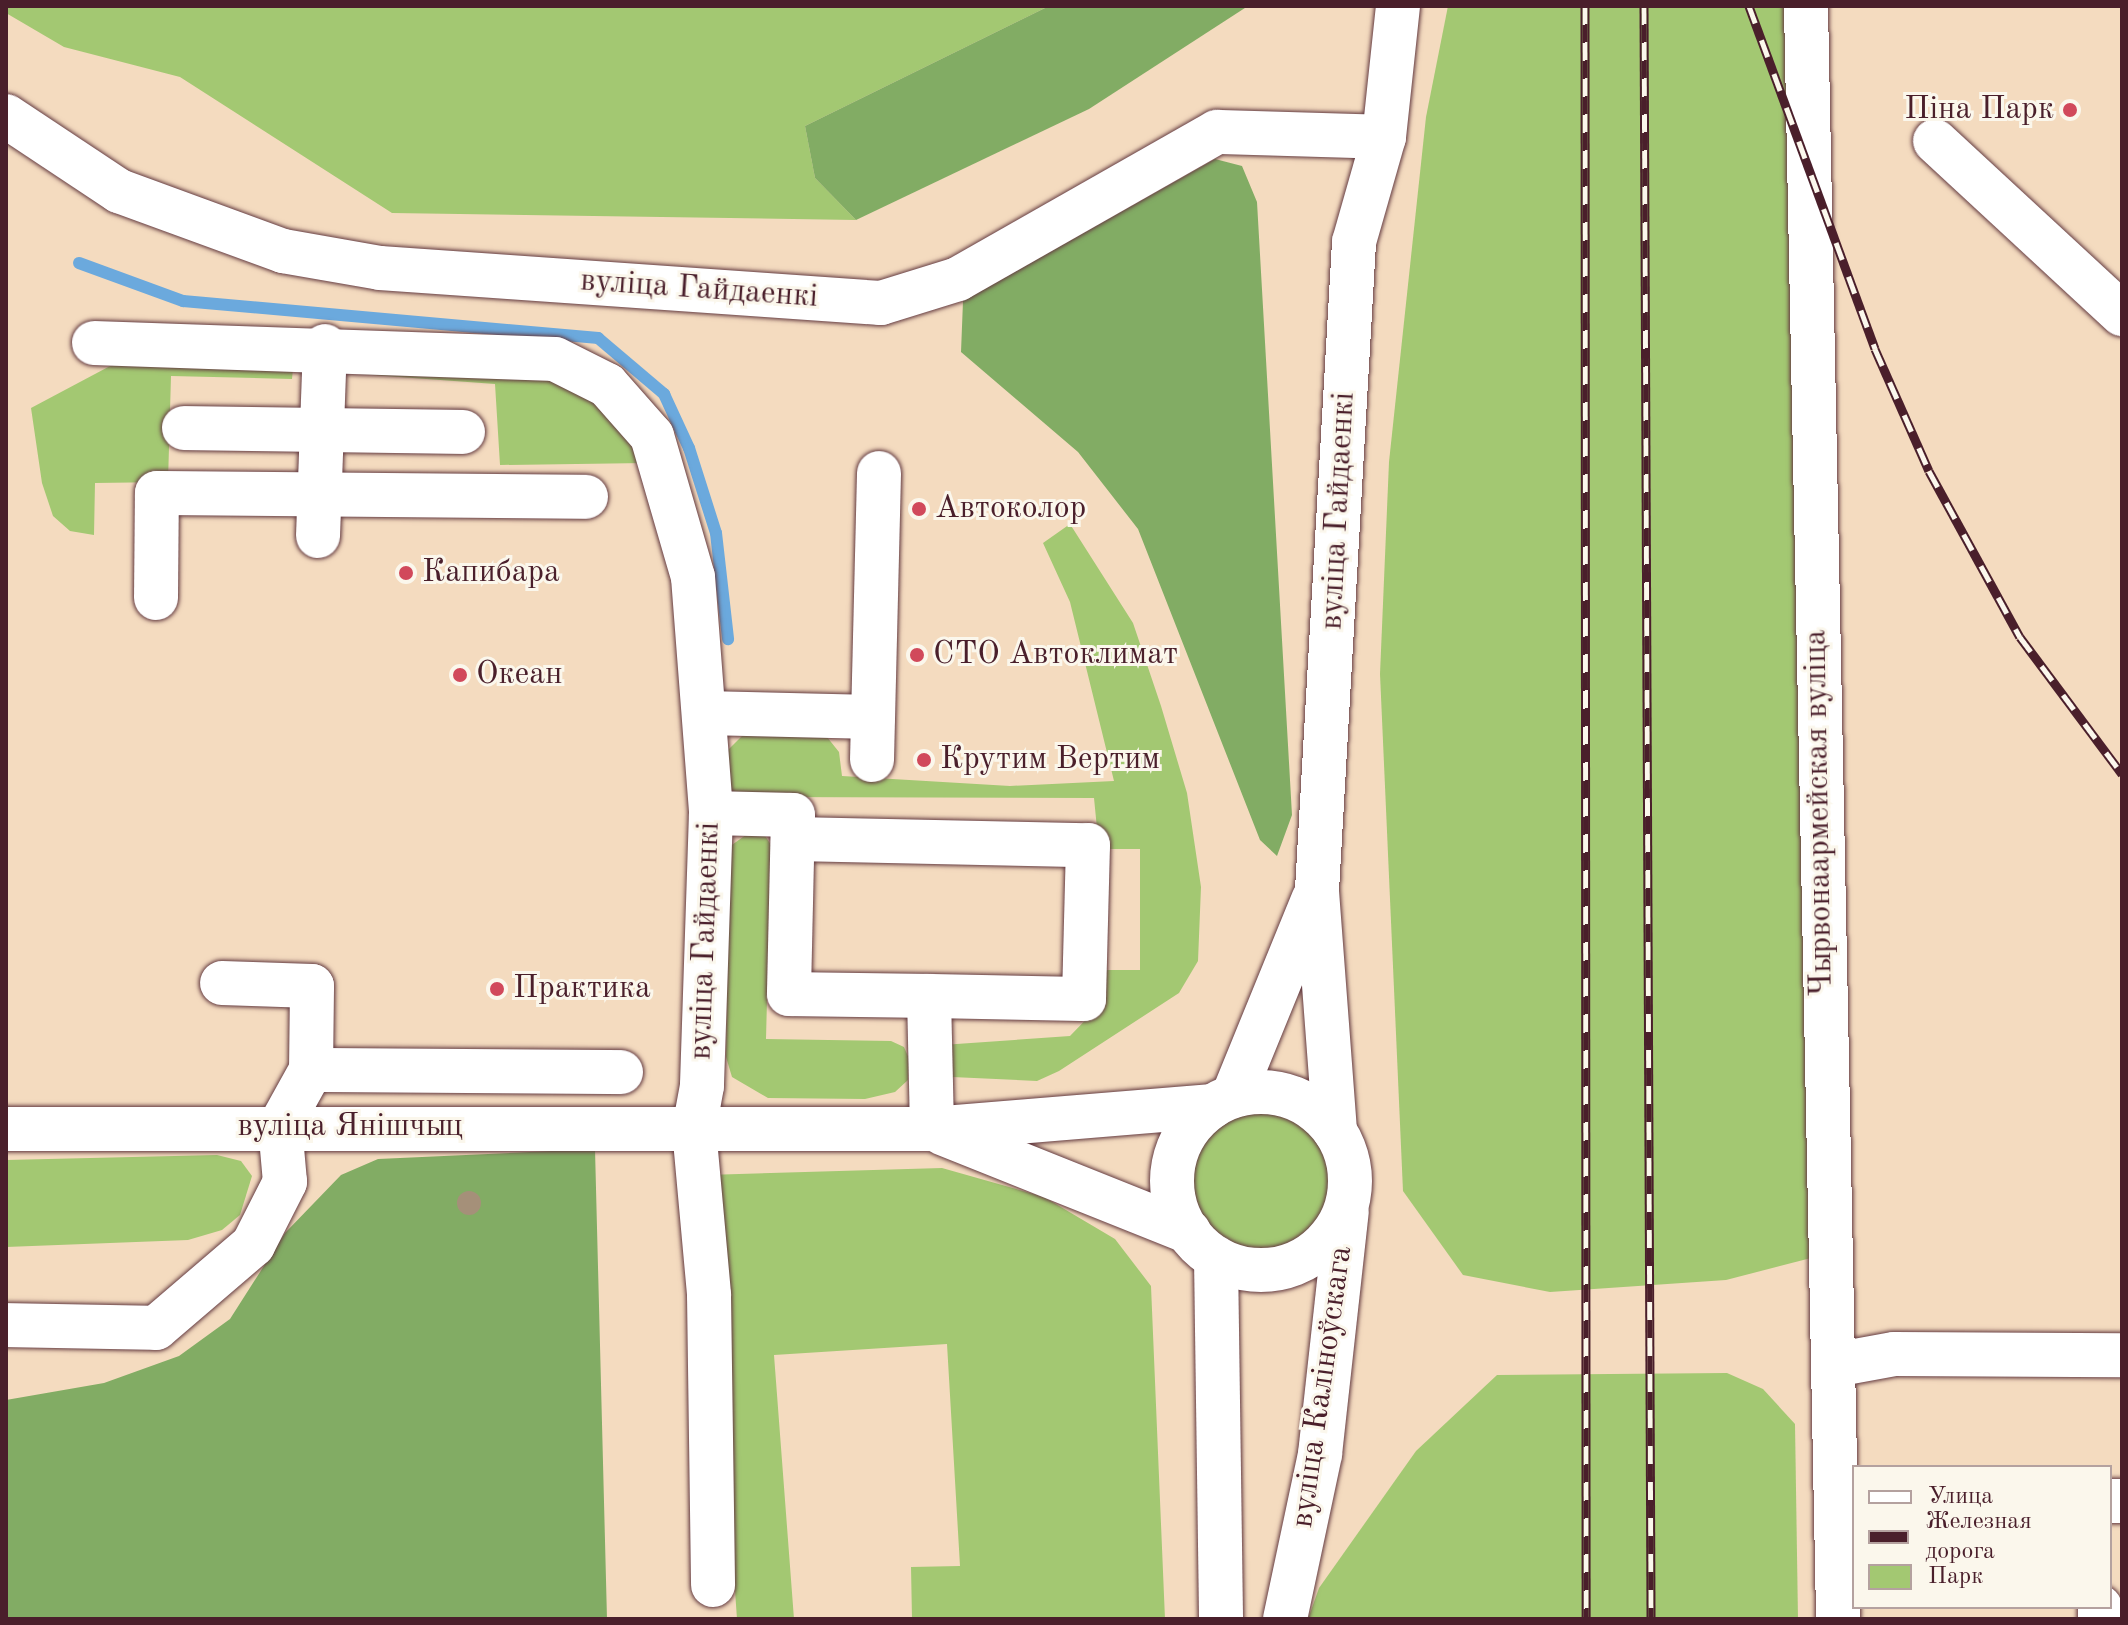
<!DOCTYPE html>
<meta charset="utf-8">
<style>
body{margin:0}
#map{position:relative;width:2128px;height:1625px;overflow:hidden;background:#f4dbbf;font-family:"Old Standard TT",serif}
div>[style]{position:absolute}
.green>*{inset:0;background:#a3c872}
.round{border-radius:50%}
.forest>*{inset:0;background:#82ac64}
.stream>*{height:12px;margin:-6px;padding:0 6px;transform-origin:6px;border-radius:6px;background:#6ba9dd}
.roads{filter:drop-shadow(0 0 2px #643b41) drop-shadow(0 0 2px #643b41)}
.minor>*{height:44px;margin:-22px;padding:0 22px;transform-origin:22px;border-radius:22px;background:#fff}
.minor>.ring{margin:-22px;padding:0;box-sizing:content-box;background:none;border:44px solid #fff;border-radius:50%}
.rail>*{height:9px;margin-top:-4.5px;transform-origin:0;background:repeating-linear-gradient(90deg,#fbf7ec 0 18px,#4a1f2b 0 36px);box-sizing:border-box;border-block:2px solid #4a1f2b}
.trees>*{width:24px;height:24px;margin:-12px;border-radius:50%;background:#a59079}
.dots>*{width:22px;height:22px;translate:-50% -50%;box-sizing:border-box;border:4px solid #fbf7ec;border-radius:50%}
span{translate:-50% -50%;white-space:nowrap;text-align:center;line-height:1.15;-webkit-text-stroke:6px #fbf7ec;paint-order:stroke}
.poi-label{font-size:32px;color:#4a1f2b}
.right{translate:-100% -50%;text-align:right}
.left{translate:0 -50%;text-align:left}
.street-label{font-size:32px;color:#4a1f2b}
.frame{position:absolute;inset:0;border:8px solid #4a1f2b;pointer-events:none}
.legend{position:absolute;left:1852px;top:1465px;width:260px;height:144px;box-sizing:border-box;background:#fbf7ec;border:2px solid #b4a19f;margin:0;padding:10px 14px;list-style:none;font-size:24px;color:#4a1f2b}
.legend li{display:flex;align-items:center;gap:16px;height:40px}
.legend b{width:40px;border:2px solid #b4a19f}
</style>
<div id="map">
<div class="green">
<i style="clip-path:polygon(6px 6px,1049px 6px,805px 126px,815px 178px,856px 220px,392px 213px,180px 77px,64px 47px,6px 13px)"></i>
<i style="clip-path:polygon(1448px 6px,1797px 6px,1811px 1258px,1726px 1280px,1550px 1292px,1463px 1275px,1403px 1191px,1380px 674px,1389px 462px,1426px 117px)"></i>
<i style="clip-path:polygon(127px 357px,293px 369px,292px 379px,171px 376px,168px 482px,95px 483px,94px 535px,70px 531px,53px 516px,42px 483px,31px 408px)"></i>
<i style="clip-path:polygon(545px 370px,605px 400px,645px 463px,500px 465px,495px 384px,358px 374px)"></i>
<i style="clip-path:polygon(1070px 524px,1133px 623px,1161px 706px,1187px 793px,1201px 887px,1198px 961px,1179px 993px,1059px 1071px,1037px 1081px,952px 1077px,942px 1045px,1070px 1036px,1100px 1005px,1100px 970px,1140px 970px,1140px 849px,1099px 849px,1094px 798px,723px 797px,725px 753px,749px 729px,827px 737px,839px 752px,842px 776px,1010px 786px,1114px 781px,1070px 602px,1043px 543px)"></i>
<i style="clip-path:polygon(750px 832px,764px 834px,771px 845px,766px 1039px,891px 1041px,904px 1047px,910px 1061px,908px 1080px,895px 1092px,865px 1099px,768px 1098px,732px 1077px,726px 1057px,729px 847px)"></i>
<i class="round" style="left:1183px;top:1106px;width:152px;height:152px"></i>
<i style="clip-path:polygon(217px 1155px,241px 1161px,252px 1176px,240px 1215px,222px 1230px,188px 1240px,6px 1247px,6px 1160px)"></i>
<i style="clip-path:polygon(942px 1168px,1044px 1197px,1115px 1239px,1151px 1286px,1165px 1619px,912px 1619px,911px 1567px,960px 1566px,947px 1344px,774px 1355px,794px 1619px,737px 1619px,706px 1175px)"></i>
<i style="clip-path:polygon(1727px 1373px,1763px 1389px,1795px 1424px,1798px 1619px,1308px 1619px,1319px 1588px,1416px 1451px,1497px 1375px)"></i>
</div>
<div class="forest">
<i style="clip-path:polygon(1049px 6px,1248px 6px,1089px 109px,856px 220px,815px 178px,805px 126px)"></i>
<i style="clip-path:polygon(1215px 159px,1242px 166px,1257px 202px,1292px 815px,1277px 856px,1260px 840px,1138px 529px,1078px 452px,961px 352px,963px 301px)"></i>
<i style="clip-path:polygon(595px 1149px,607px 1619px,6px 1619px,6px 1400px,104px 1383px,179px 1356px,230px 1319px,285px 1233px,341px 1175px,378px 1159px)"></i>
</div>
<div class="stream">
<i style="left:79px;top:263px;width:111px;rotate:20.1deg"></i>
<i style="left:183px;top:301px;width:417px;rotate:5.1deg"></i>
<i style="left:598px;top:338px;width:87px;rotate:40.3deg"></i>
<i style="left:664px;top:394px;width:60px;rotate:65.2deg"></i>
<i style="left:689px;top:448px;width:89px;rotate:72.4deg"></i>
<i style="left:716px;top:533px;width:107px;rotate:83.5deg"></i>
</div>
<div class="roads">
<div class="minor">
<i style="left:1806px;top:6px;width:1613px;rotate:88.86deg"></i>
<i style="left:6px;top:116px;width:136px;rotate:33.6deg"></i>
<i style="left:119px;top:191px;width:175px;rotate:20.1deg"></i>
<i style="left:283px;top:251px;width:98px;rotate:9.9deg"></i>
<i style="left:380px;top:268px;width:502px;rotate:4deg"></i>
<i style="left:881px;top:303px;width:81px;rotate:-17.3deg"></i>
<i style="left:958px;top:279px;width:298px;rotate:-29.6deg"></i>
<i style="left:1217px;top:132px;width:167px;rotate:1.7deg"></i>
<i style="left:1935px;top:141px;width:255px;rotate:42.8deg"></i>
<i style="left:94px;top:343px;width:461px;rotate:2deg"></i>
<i style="left:555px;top:359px;width:58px;rotate:26.6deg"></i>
<i style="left:607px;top:385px;width:68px;rotate:48.6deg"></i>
<i style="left:652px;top:436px;width:147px;rotate:73.8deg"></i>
<i style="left:693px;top:577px;width:237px;rotate:85.6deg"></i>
<i style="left:711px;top:813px;width:273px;rotate:91.9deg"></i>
<i style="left:702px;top:1086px;width:44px;rotate:100.5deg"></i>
<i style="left:694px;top:1129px;width:167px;rotate:84.8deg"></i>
<i style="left:709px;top:1295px;width:290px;rotate:89.2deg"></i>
<i style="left:184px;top:428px;width:279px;rotate:0.8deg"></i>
<i style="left:318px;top:536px;width:190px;rotate:-87.9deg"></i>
<i style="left:156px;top:598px;width:105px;rotate:-89.5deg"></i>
<i style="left:157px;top:493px;width:429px;rotate:0.5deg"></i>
<i style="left:706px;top:713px;width:167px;rotate:1.4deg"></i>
<i style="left:872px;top:760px;width:287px;rotate:-88.6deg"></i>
<i style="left:711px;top:813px;width:82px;rotate:1.4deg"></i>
<i style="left:793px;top:815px;width:179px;rotate:91.3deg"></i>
<i style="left:789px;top:994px;width:140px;rotate:0.8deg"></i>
<i style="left:929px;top:996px;width:133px;rotate:88.7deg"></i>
<i style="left:793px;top:839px;width:295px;rotate:1.2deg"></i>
<i style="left:1088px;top:845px;width:154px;rotate:91.5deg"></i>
<i style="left:1084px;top:999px;width:155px;rotate:-178.9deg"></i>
<i style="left:311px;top:1070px;width:310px;rotate:0.4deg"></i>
<i class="ring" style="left:1172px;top:1092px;width:134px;height:134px"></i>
<i style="left:1233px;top:1096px;width:212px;rotate:-67.8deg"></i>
<i style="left:6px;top:1129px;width:926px"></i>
<i style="left:932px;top:1129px;width:282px;rotate:-4.7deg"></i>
<i style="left:1335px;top:1131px;width:242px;rotate:-94.3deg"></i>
<i style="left:1317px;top:890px;width:649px;rotate:-86.73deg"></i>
<i style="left:1354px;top:242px;width:109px;rotate:-74.1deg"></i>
<i style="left:1384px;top:137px;width:132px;rotate:-83.9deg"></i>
<i style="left:942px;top:1133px;width:266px;rotate:21.8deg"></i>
<i style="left:1216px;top:1258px;width:361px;rotate:89.2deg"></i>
<i style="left:6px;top:1325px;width:150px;rotate:1.1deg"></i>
<i style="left:156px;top:1328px;width:128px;rotate:-40.6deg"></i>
<i style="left:253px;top:1245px;width:71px;rotate:-63.1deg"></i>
<i style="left:285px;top:1182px;width:56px;rotate:-95.1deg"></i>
<i style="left:280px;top:1126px;width:64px;rotate:-61deg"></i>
<i style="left:311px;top:1070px;width:84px;rotate:-89.3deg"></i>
<i style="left:312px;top:986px;width:90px;rotate:-178.1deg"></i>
<i style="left:1834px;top:1365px;width:61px;rotate:-10.4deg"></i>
<i style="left:1894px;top:1354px;width:228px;rotate:0.3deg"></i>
<i style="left:2110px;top:1501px;width:12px"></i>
<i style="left:1285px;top:1619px;width:169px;rotate:-78deg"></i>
<i style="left:1320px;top:1454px;width:244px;rotate:-83.7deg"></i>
<i style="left:2100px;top:1619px;width:12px;rotate:-90deg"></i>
</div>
</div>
<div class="rail">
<i style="left:1585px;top:6px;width:1613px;rotate:89.96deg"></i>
<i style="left:1644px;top:6px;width:1613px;rotate:89.75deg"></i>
<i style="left:1749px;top:6px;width:365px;rotate:69.8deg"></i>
<i style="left:1875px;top:349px;width:133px;rotate:66.1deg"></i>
<i style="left:1929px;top:471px;width:189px;rotate:61.3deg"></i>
<i style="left:2020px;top:637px;width:171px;rotate:53.3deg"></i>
</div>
<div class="trees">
<i style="left:469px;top:1203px"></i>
</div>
<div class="dots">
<i style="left:2070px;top:110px;background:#d1495b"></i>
<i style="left:919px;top:509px;background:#d1495b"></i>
<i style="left:406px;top:573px;background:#d1495b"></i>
<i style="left:917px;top:655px;background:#d1495b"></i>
<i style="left:460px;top:675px;background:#d1495b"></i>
<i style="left:924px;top:760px;background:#d1495b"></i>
<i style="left:497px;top:989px;background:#d1495b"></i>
</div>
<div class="poi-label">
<span class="right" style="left:2054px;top:110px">Піна Парк</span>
<span class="left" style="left:935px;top:509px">Автоколор</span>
<span class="left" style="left:422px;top:573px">Капибара</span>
<span class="left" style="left:933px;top:655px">СТО Автоклимат</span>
<span class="left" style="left:476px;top:675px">Океан</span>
<span class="left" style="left:940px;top:760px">Крутим Вертим</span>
<span class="left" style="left:513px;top:989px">Практика</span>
</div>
<div class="street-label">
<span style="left:699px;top:290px;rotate:4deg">вуліца Гайдаенкі</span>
<span style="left:1339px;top:511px;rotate:-87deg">вуліца Гайдаенкі</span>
<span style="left:1820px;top:813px;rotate:-91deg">Чырвонаармейская вуліца</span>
<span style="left:706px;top:941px;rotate:-88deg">вуліца Гайдаенкі</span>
<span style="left:350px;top:1127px">вуліца Янішчыц</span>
<span style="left:1323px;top:1387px;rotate:-82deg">вуліца Каліноўскага</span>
</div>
<div class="frame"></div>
<ul class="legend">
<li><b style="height:10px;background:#fff"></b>Улица</li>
<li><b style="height:10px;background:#4a1f2b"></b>Железная дорога</li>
<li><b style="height:22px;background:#a3c872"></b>Парк</li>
</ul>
</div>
